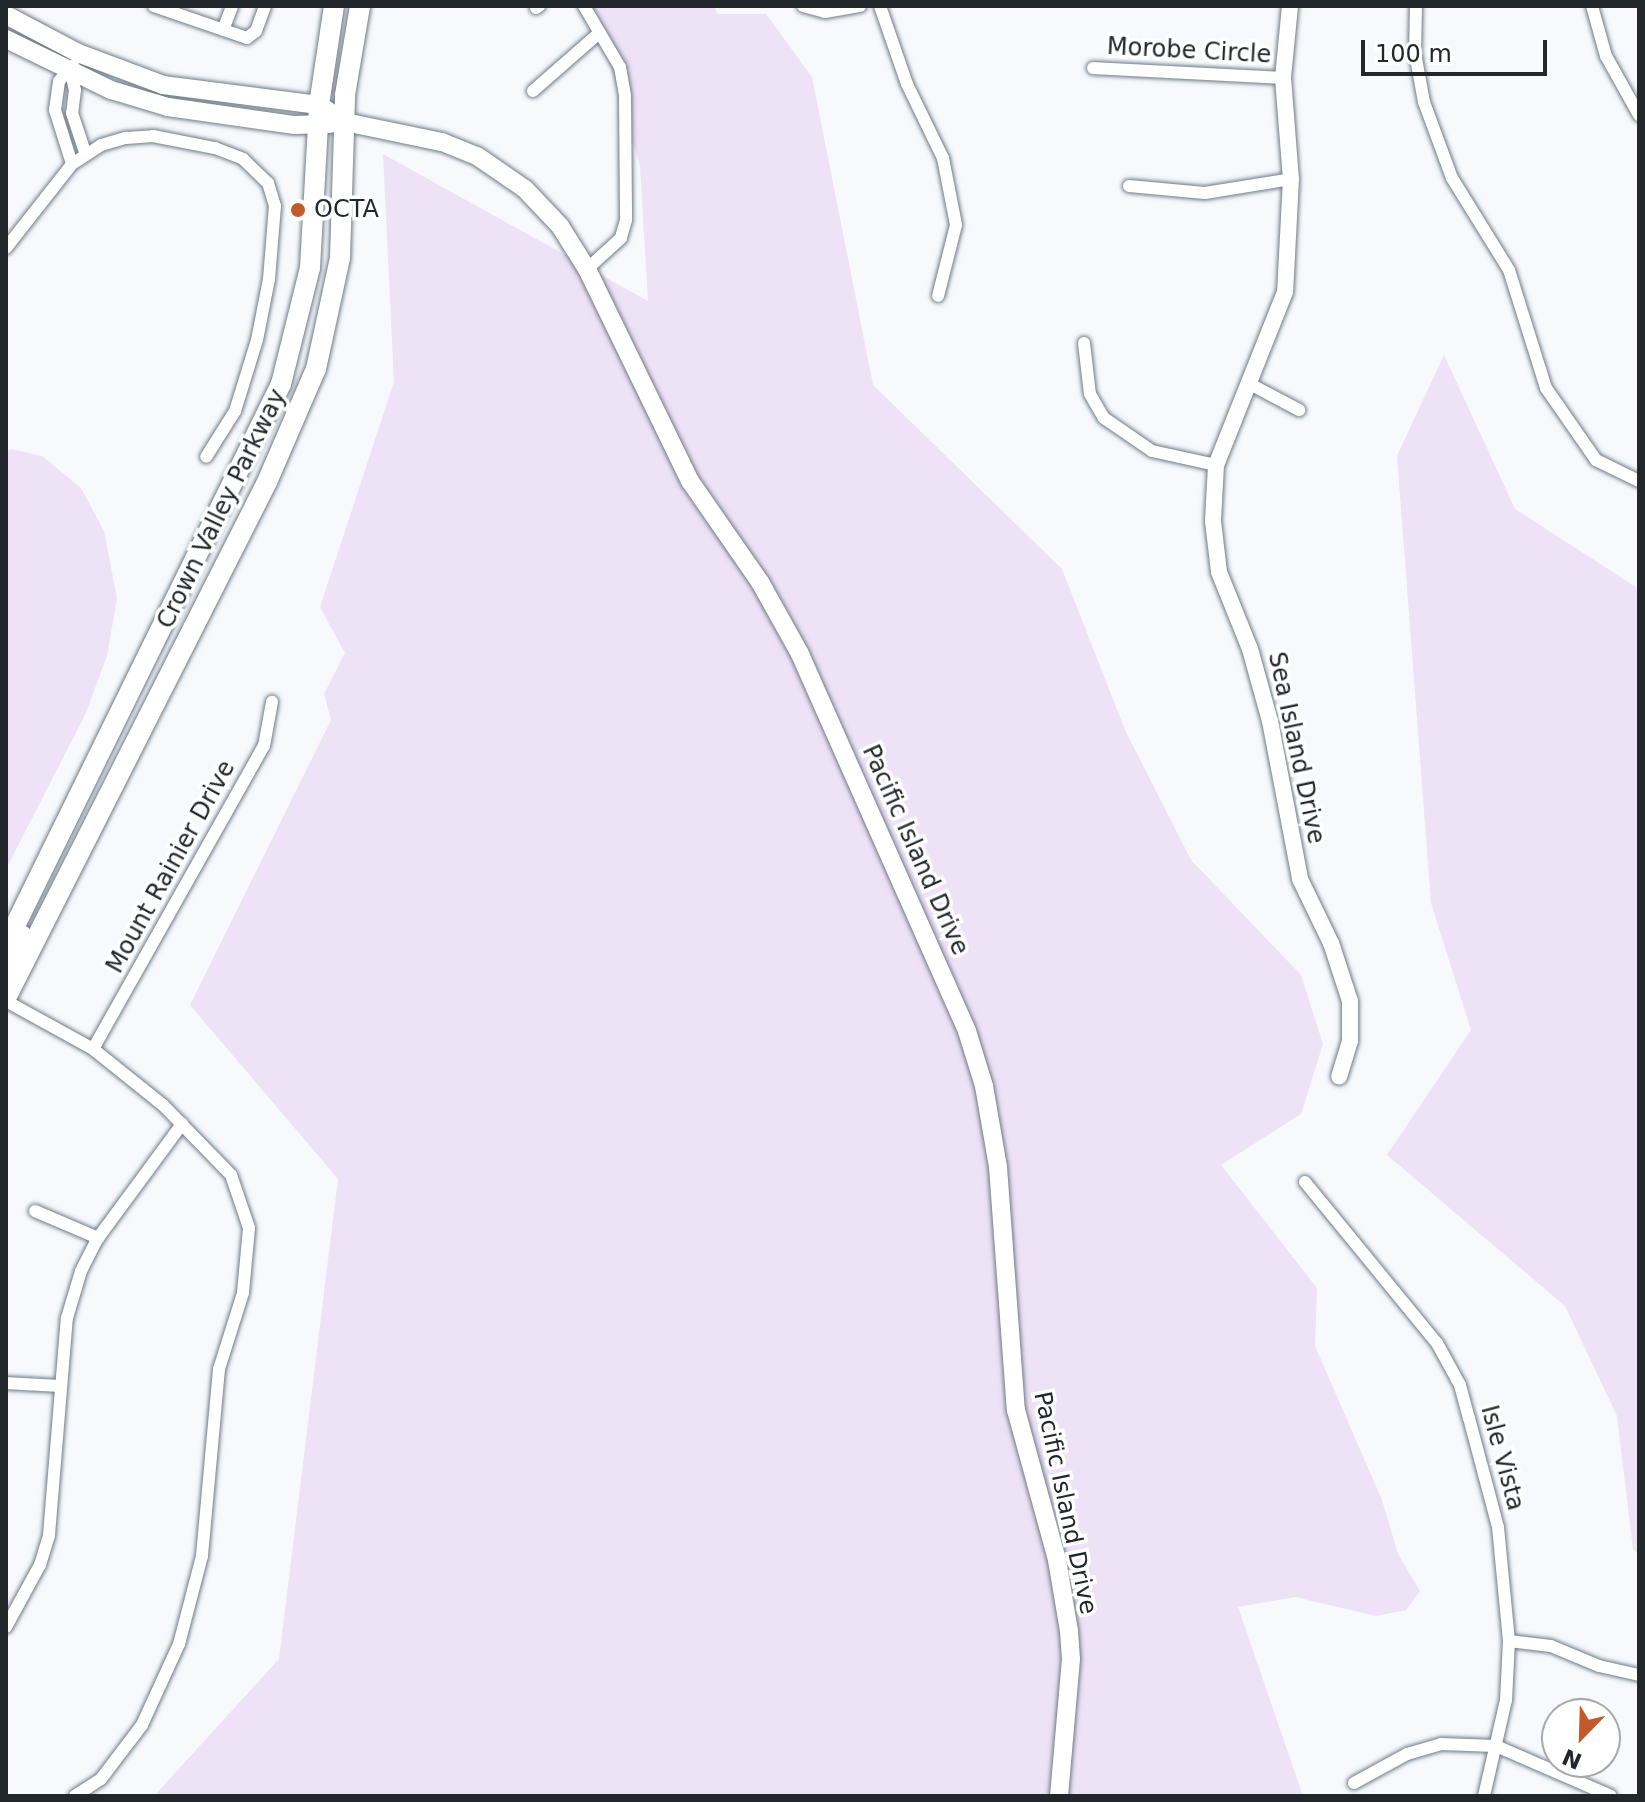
<!DOCTYPE html>
<style>
body{margin:0}
#map{position:relative;width:1645px;height:1802px;overflow:hidden;background:#f7f9fc;font-family:"DejaVu Sans",sans-serif}
div>[style]{position:absolute}
.green>*{inset:0;background:#ede2f6}
.roads{filter:drop-shadow(0 0 2px #6f7b87) drop-shadow(0 0 2px #6f7b87)}
.minor>*{height:12px;margin:-6px;padding:0 6px;transform-origin:6px;border-radius:6px;background:#fff}
.tertiary>*{height:16px;margin:-8px;padding:0 8px;transform-origin:8px;border-radius:8px;background:#fff}
.secondary>*{height:18px;margin:-9px;padding:0 9px;transform-origin:9px;border-radius:9px;background:#fff}
.primary>*{height:20px;margin:-10px;padding:0 10px;transform-origin:10px;border-radius:10px;background:#fff}
.dots>*{width:22px;height:22px;translate:-50% -50%;box-sizing:border-box;border:4px solid #fff;border-radius:50%}
span{translate:-50% -50%;white-space:nowrap;text-align:center;line-height:1.15;-webkit-text-stroke:7px #fff;paint-order:stroke}
.street-label{font-size:24px;color:#22272b}
.poi-label{font-size:24px;color:#22272b}
.left{translate:0 -50%;text-align:left}
.frame{position:absolute;inset:0;border:8px solid #22272b;pointer-events:none}
.north{position:absolute;left:1541px;top:1698px;width:80px;height:80px;box-sizing:border-box;background:#fff;border:2px solid #a7a9aa;border-radius:50%;rotate:203deg;font-size:22px;font-weight:700;line-height:32px;text-align:center;color:#22272b}
.north::after{content:'';display:block;margin:auto;width:28px;height:36px;background:#c15c2a;clip-path:polygon(50% 0,100% 100%,50% 72%,0 100%)}
.scale{position:absolute;left:1361px;top:40px;width:186px;height:36px;box-sizing:border-box;border:4px solid #22272b;border-top:0;padding-left:10px;font-size:24px;line-height:28px;white-space:nowrap;color:#22272b;-webkit-text-stroke:6px #fff;paint-order:stroke}
</style>
<div id="map">
<div class="green">
<i style="clip-path:polygon(592px 6px,713px 6px,718px 14px,766px 14px,812px 77px,873px 385px,1062px 569px,1125px 730px,1191px 860px,1301px 975px,1323px 1044px,1301px 1114px,1221px 1165px,1317px 1288px,1315px 1346px,1382px 1500px,1398px 1554px,1420px 1591px,1406px 1610px,1376px 1616px,1295px 1597px,1238px 1607px,1303px 1796px,154px 1796px,279px 1659px,338px 1179px,190px 1005px,331px 720px,324px 694px,345px 653px,320px 607px,394px 382px,383px 154px,648px 301px,640px 166px)"></i>
<i style="clip-path:polygon(1444px 355px,1515px 509px,1639px 589px,1639px 1555px,1633px 1549px,1617px 1416px,1565px 1306px,1387px 1155px,1471px 1030px,1431px 903px,1397px 456px)"></i>
<i style="clip-path:polygon(11px 449px,42px 456px,81px 488px,104px 531px,117px 598px,107px 656px,85px 715px,6px 869px,6px 452px)"></i>
</div>
<div class="roads">
<div class="minor">
<i style="left:154px;top:6px;width:98px;rotate:19deg"></i>
<i style="left:247px;top:38px;width:11px;rotate:-38deg"></i>
<i style="left:256px;top:31px;width:27px;rotate:-70deg"></i>
<i style="left:584px;top:6px;width:71px;rotate:59.5deg"></i>
<i style="left:620px;top:67px;width:29px;rotate:80deg"></i>
<i style="left:625px;top:96px;width:124px;rotate:89.5deg"></i>
<i style="left:626px;top:220px;width:19px;rotate:106deg"></i>
<i style="left:621px;top:238px;width:46px;rotate:137.6deg"></i>
<i style="left:803px;top:6px;width:23px;rotate:15deg"></i>
<i style="left:825px;top:12px;width:36px;rotate:-10deg"></i>
<i style="left:880px;top:6px;width:83px;rotate:70.9deg"></i>
<i style="left:907px;top:84px;width:82px;rotate:64.1deg"></i>
<i style="left:943px;top:158px;width:68px;rotate:79deg"></i>
<i style="left:956px;top:225px;width:73px;rotate:104.2deg"></i>
<i style="left:1416px;top:6px;width:47px;rotate:91.2deg"></i>
<i style="left:1415px;top:53px;width:50px;rotate:79.6deg"></i>
<i style="left:1424px;top:102px;width:81px;rotate:69.8deg"></i>
<i style="left:1452px;top:178px;width:108px;rotate:58.2deg"></i>
<i style="left:1509px;top:270px;width:124px;rotate:72.6deg"></i>
<i style="left:1546px;top:388px;width:88px;rotate:55.2deg"></i>
<i style="left:1596px;top:460px;width:48px;rotate:26deg"></i>
<i style="left:1592px;top:6px;width:52px;rotate:74.4deg"></i>
<i style="left:1606px;top:56px;width:68px;rotate:60.8deg"></i>
<i style="left:536px;top:8px;width:4px;rotate:-34deg"></i>
<i style="left:223px;top:30px;width:26px;rotate:-69deg"></i>
<i style="left:1093px;top:68px;width:190px;rotate:3deg"></i>
<i style="left:71px;top:73px;width:17px;rotate:77deg"></i>
<i style="left:75px;top:90px;width:23px;rotate:97deg"></i>
<i style="left:72px;top:113px;width:44px;rotate:71.6deg"></i>
<i style="left:533px;top:91px;width:86px;rotate:-41.2deg"></i>
<i style="left:72px;top:164px;width:57px;rotate:-107.5deg"></i>
<i style="left:55px;top:110px;width:29px;rotate:-82deg"></i>
<i style="left:59px;top:81px;width:21px;rotate:-47deg"></i>
<i style="left:1129px;top:186px;width:76px;rotate:5.3deg"></i>
<i style="left:1205px;top:193px;width:87px;rotate:-9.2deg"></i>
<i style="left:6px;top:248px;width:107px;rotate:-51.8deg"></i>
<i style="left:72px;top:164px;width:35px;rotate:-33deg"></i>
<i style="left:101px;top:145px;width:26px;rotate:-16deg"></i>
<i style="left:126px;top:138px;width:27px;rotate:-4deg"></i>
<i style="left:153px;top:136px;width:63px;rotate:11deg"></i>
<i style="left:215px;top:148px;width:30px;rotate:21deg"></i>
<i style="left:243px;top:159px;width:35px;rotate:44deg"></i>
<i style="left:268px;top:183px;width:24px;rotate:73deg"></i>
<i style="left:275px;top:206px;width:73px;rotate:94.7deg"></i>
<i style="left:269px;top:279px;width:62px;rotate:101.1deg"></i>
<i style="left:257px;top:340px;width:74px;rotate:107.2deg"></i>
<i style="left:235px;top:411px;width:54px;rotate:122.2deg"></i>
<i style="left:1084px;top:343px;width:51px;rotate:83.3deg"></i>
<i style="left:1090px;top:394px;width:28px;rotate:60deg"></i>
<i style="left:1104px;top:418px;width:58px;rotate:34.5deg"></i>
<i style="left:1152px;top:451px;width:66px;rotate:12.3deg"></i>
<i style="left:1248px;top:383px;width:58px;rotate:27.9deg"></i>
<i style="left:6px;top:1001px;width:99px;rotate:28.9deg"></i>
<i style="left:93px;top:1049px;width:90px;rotate:38.7deg"></i>
<i style="left:163px;top:1105px;width:98px;rotate:45.8deg"></i>
<i style="left:231px;top:1175px;width:56px;rotate:71.2deg"></i>
<i style="left:249px;top:1228px;width:65px;rotate:95.3deg"></i>
<i style="left:243px;top:1293px;width:80px;rotate:107.5deg"></i>
<i style="left:219px;top:1369px;width:188px;rotate:95.2deg"></i>
<i style="left:202px;top:1556px;width:91px;rotate:104.6deg"></i>
<i style="left:179px;top:1644px;width:89px;rotate:114.6deg"></i>
<i style="left:142px;top:1725px;width:68px;rotate:127.2deg"></i>
<i style="left:101px;top:1779px;width:31px;rotate:147deg"></i>
<i style="left:93px;top:1049px;width:348px;rotate:-60.6deg"></i>
<i style="left:264px;top:746px;width:45px;rotate:-79.7deg"></i>
<i style="left:1305px;top:1182px;width:208px;rotate:50.7deg"></i>
<i style="left:1437px;top:1343px;width:48px;rotate:61.3deg"></i>
<i style="left:1460px;top:1385px;width:34px;rotate:75deg"></i>
<i style="left:1469px;top:1418px;width:113px;rotate:75.1deg"></i>
<i style="left:1498px;top:1527px;width:115px;rotate:84.5deg"></i>
<i style="left:1509px;top:1641px;width:59px;rotate:92.9deg"></i>
<i style="left:1506px;top:1700px;width:98px;rotate:102.9deg"></i>
<i style="left:35px;top:1211px;width:69px;rotate:23.2deg"></i>
<i style="left:6px;top:1383px;width:53px;rotate:3.2deg"></i>
<i style="left:6px;top:1627px;width:71px;rotate:-61.3deg"></i>
<i style="left:40px;top:1565px;width:31px;rotate:-73deg"></i>
<i style="left:49px;top:1535px;width:218px;rotate:-85.3deg"></i>
<i style="left:67px;top:1318px;width:49px;rotate:-73.4deg"></i>
<i style="left:81px;top:1271px;width:37px;rotate:-63deg"></i>
<i style="left:98px;top:1238px;width:142px;rotate:-53.6deg"></i>
<i style="left:1509px;top:1641px;width:42px;rotate:6.8deg"></i>
<i style="left:1551px;top:1646px;width:52px;rotate:22.6deg"></i>
<i style="left:1599px;top:1666px;width:41px;rotate:12.7deg"></i>
<i style="left:1354px;top:1783px;width:60px;rotate:-28.7deg"></i>
<i style="left:1407px;top:1754px;width:35px;rotate:-16deg"></i>
<i style="left:1441px;top:1744px;width:55px;rotate:2.1deg"></i>
<i style="left:1496px;top:1746px;width:125px;rotate:23.5deg"></i>
</div>
<div class="tertiary">
<i style="left:1290px;top:6px;width:72px;rotate:95.6deg"></i>
<i style="left:1283px;top:78px;width:101px;rotate:85.5deg"></i>
<i style="left:1291px;top:179px;width:113px;rotate:93deg"></i>
<i style="left:1285px;top:292px;width:186px;rotate:111.7deg"></i>
<i style="left:1216px;top:465px;width:56px;rotate:93.1deg"></i>
<i style="left:1213px;top:521px;width:51px;rotate:83.3deg"></i>
<i style="left:1219px;top:572px;width:83px;rotate:68.1deg"></i>
<i style="left:1250px;top:649px;width:75px;rotate:74.5deg"></i>
<i style="left:1270px;top:721px;width:161px;rotate:79.2deg"></i>
<i style="left:1300px;top:879px;width:71px;rotate:64.2deg"></i>
<i style="left:1331px;top:943px;width:61px;rotate:71.9deg"></i>
<i style="left:1350px;top:1001px;width:40px;rotate:90deg"></i>
<i style="left:1350px;top:1041px;width:37px;rotate:107deg"></i>
</div>
<div class="secondary">
<i style="left:6px;top:15px;width:81px;rotate:27.8deg"></i>
<i style="left:78px;top:53px;width:91px;rotate:20.6deg"></i>
<i style="left:163px;top:85px;width:157px;rotate:7.3deg"></i>
<i style="left:319px;top:105px;width:31px;rotate:33deg"></i>
<i style="left:345px;top:122px;width:99px;rotate:11.7deg"></i>
<i style="left:442px;top:142px;width:38px;rotate:22deg"></i>
<i style="left:477px;top:156px;width:58px;rotate:34.5deg"></i>
<i style="left:525px;top:189px;width:51px;rotate:46.6deg"></i>
<i style="left:560px;top:226px;width:51px;rotate:57.9deg"></i>
<i style="left:587px;top:269px;width:236px;rotate:64.1deg"></i>
<i style="left:690px;top:481px;width:123px;rotate:55.3deg"></i>
<i style="left:760px;top:582px;width:82px;rotate:60.9deg"></i>
<i style="left:800px;top:654px;width:412px;rotate:66.1deg"></i>
<i style="left:967px;top:1031px;width:58px;rotate:72.8deg"></i>
<i style="left:984px;top:1086px;width:82px;rotate:80.2deg"></i>
<i style="left:998px;top:1167px;width:244px;rotate:85.8deg"></i>
<i style="left:1016px;top:1410px;width:156px;rotate:74.7deg"></i>
<i style="left:1057px;top:1560px;width:72px;rotate:80.4deg"></i>
<i style="left:1069px;top:1631px;width:28px;rotate:86deg"></i>
<i style="left:1071px;top:1659px;width:138px;rotate:95deg"></i>
<i style="left:6px;top:39px;width:117px;rotate:25.9deg"></i>
<i style="left:111px;top:90px;width:59px;rotate:16.6deg"></i>
<i style="left:168px;top:107px;width:128px;rotate:8.1deg"></i>
<i style="left:295px;top:125px;width:36px;rotate:-2deg"></i>
</div>
<div class="primary">
<i style="left:6px;top:944px;width:624px;rotate:-63.85deg"></i>
<i style="left:281px;top:384px;width:120px;rotate:-76deg"></i>
<i style="left:310px;top:268px;width:163px;rotate:-86.8deg"></i>
<i style="left:319px;top:105px;width:100px;rotate:-81.4deg"></i>
<i style="left:6px;top:963px;width:32px;rotate:-60deg"></i>
<i style="left:6px;top:998px;width:578px;rotate:-63.17deg"></i>
<i style="left:267px;top:482px;width:123px;rotate:-66.6deg"></i>
<i style="left:316px;top:369px;width:114px;rotate:-77.8deg"></i>
<i style="left:340px;top:258px;width:163px;rotate:-88.2deg"></i>
<i style="left:345px;top:95px;width:90px;rotate:-80.4deg"></i>
</div>
</div>
<div class="dots">
<i style="left:298px;top:210px;background:#c15c2a"></i>
</div>
<div class="street-label">
<span style="left:1189px;top:51px;rotate:3deg">Morobe Circle</span>
<span style="left:222px;top:509px;rotate:-64deg">Crown Valley Parkway</span>
<span style="left:1296px;top:748px;rotate:78deg">Sea Island Drive</span>
<span style="left:915px;top:850px;rotate:66deg">Pacific Island Drive</span>
<span style="left:171px;top:867px;rotate:-61deg">Mount Rainier Drive</span>
<span style="left:1502px;top:1458px;rotate:75deg">Isle Vista</span>
<span style="left:1065px;top:1503px;rotate:78deg">Pacific Island Drive</span>
</div>
<div class="poi-label">
<span class="left" style="left:314px;top:210px">OCTA</span>
</div>
<div class="frame"></div>
<div class="north">N</div>
<div class="scale">100 m</div>
</div>
